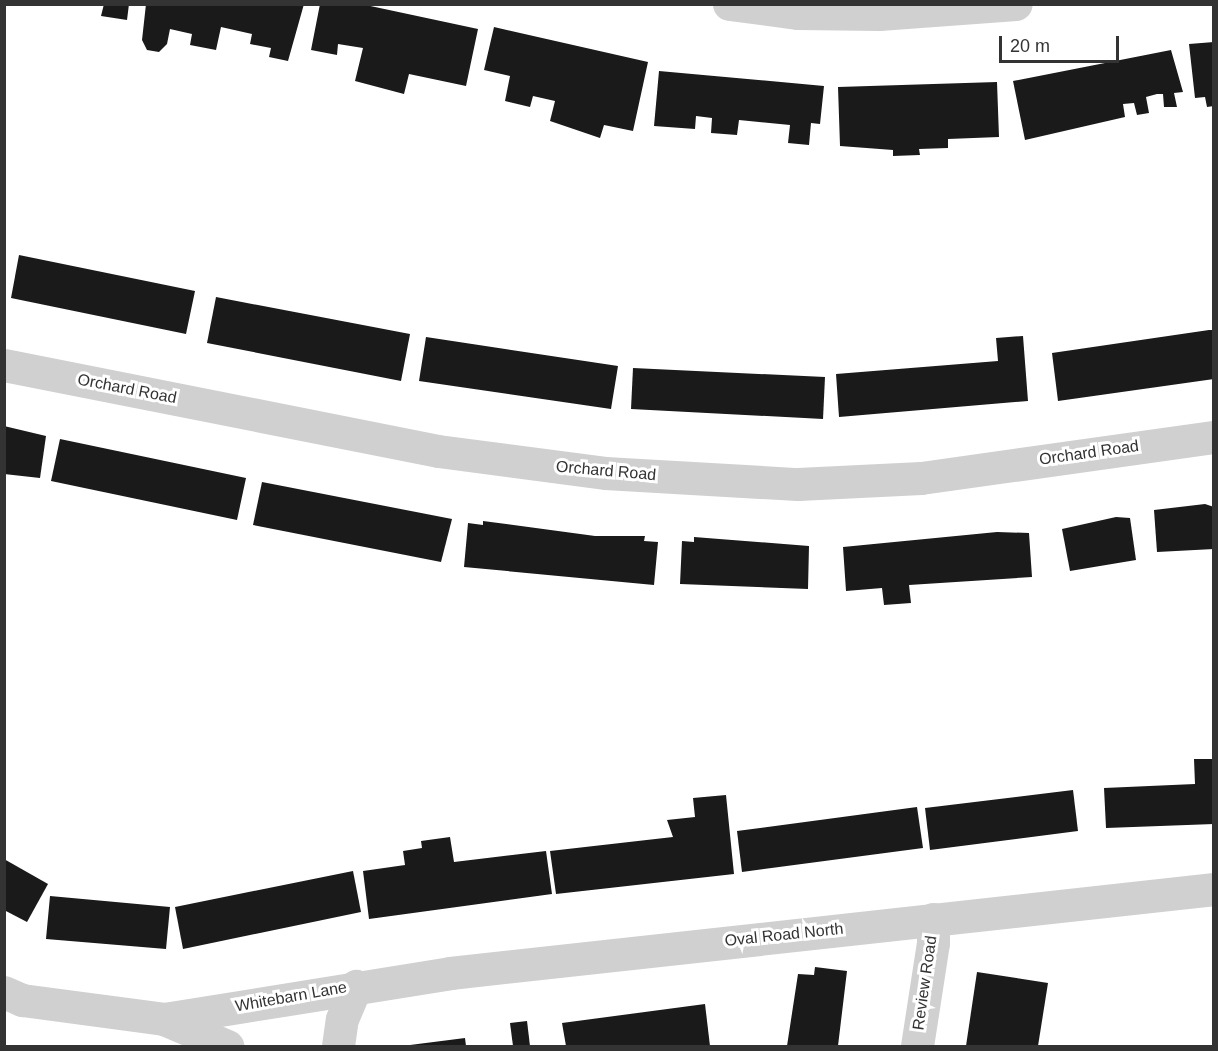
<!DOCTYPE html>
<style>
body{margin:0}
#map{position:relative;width:1218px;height:1051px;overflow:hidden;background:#fff;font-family:Helvetica,sans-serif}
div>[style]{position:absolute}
.building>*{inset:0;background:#1a1a1a}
.street>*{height:33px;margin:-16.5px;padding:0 16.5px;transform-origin:16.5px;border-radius:16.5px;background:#d0d0d0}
span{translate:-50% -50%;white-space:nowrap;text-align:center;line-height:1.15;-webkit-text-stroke:6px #fff;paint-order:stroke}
.street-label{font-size:16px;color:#333}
.frame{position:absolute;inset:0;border:6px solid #333;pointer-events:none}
.scale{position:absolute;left:999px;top:36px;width:120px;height:27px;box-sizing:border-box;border:3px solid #333;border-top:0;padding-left:8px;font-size:18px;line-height:21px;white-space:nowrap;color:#333;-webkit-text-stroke:4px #fff;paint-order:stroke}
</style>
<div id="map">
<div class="building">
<i style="clip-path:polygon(104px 4px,129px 4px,127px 20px,101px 16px)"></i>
<i style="clip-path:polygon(146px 4px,304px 4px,288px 61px,269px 57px,271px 48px,250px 44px,252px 34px,221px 27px,216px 50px,190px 45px,192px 34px,170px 29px,167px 44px,159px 52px,147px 50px,142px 40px)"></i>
<i style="clip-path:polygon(320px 4px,361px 4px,478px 29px,466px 86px,409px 74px,404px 94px,355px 81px,363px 48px,338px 44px,337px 55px,311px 50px)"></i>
<i style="clip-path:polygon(494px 27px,648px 62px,633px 131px,604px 125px,600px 138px,550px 121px,555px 101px,533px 96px,530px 107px,505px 101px,510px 76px,484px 70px)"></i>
<i style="clip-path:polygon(1214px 42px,1214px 106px,1207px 107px,1205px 97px,1195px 98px,1189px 44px)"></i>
<i style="clip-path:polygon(1171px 50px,1183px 92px,1174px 93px,1177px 107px,1164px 107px,1163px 94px,1157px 94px,1146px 97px,1149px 113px,1137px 115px,1134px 103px,1123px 104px,1125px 117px,1025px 140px,1013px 81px)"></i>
<i style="clip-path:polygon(659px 71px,824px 86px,820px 124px,811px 123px,809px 145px,788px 143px,790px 125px,739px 120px,737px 135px,711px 133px,712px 118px,696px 116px,695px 129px,654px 126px)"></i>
<i style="clip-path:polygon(997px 82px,999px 137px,948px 139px,948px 148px,919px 149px,920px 155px,893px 156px,893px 150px,840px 146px,838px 87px)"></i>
<i style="clip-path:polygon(19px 255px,195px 291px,186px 334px,11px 298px)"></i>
<i style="clip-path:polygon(216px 297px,410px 334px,401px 381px,207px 343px)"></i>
<i style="clip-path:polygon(1209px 330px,1214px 330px,1214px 379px,1058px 401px,1052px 353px)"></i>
<i style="clip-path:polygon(1023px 336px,1028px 401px,839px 417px,836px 374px,998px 361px,996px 338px)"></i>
<i style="clip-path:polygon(426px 337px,618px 366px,611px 409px,419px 381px)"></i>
<i style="clip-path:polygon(633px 368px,825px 377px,823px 419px,631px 409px)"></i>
<i style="clip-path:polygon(4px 426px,46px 436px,40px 478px,4px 474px)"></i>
<i style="clip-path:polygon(60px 439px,246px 478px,237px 520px,51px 481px)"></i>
<i style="clip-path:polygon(262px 482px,452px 519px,441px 562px,253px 525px)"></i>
<i style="clip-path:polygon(1205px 504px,1214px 507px,1214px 549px,1157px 552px,1154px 510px)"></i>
<i style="clip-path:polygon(1116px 517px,1130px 518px,1136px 560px,1070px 571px,1062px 529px)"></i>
<i style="clip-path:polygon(483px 521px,595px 536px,645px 536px,644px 541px,658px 542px,654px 585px,464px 567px,468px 523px,483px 525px)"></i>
<i style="clip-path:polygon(997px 532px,1029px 533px,1032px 577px,909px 585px,911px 603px,884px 605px,882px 588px,846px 591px,843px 547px)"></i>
<i style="clip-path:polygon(694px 537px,809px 546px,808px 589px,680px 584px,682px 541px,694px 542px)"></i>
<i style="clip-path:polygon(1194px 759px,1214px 759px,1214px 824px,1106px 828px,1104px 788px,1195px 784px)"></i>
<i style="clip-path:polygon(1073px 790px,1078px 831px,930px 850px,925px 808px)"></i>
<i style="clip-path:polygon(726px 795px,734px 874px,556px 894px,550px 851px,673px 837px,667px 820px,695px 817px,693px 798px)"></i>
<i style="clip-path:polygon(917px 807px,923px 848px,742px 872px,737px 831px)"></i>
<i style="clip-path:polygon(450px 837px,454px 862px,546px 851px,552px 894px,369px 919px,363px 871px,405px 865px,403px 851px,422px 848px,421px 841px)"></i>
<i style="clip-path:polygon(4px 859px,48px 884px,27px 922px,4px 910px)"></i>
<i style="clip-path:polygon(353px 871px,361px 912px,183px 949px,175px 907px)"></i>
<i style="clip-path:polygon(50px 896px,170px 907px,166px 949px,46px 939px)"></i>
<i style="clip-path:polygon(815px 967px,847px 971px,838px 1046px,787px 1046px,798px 974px,814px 975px)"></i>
<i style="clip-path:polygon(977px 972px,1048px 983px,1038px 1046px,966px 1046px)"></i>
<i style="clip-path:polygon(705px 1004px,710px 1046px,566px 1046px,562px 1023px)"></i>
<i style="clip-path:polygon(527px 1021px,530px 1046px,513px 1046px,510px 1023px)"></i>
<i style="clip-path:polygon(465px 1038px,466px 1046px,410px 1046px,410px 1045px)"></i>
</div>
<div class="street">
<i style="left:729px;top:4px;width:70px;rotate:7.4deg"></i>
<i style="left:798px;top:13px;width:81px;rotate:0.7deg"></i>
<i style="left:879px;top:14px;width:137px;rotate:-4.2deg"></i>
<i style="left:4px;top:365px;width:442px;rotate:11.2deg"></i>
<i style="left:438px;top:451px;width:168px;rotate:7.5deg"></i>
<i style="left:605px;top:473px;width:193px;rotate:3.3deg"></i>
<i style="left:798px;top:484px;width:123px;rotate:-2.8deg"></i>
<i style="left:921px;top:478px;width:296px;rotate:-8deg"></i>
<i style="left:4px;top:992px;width:20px;rotate:24deg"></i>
<i style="left:22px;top:1000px;width:143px;rotate:7.6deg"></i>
<i style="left:164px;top:1019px;width:69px;rotate:23.2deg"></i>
<i style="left:164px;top:1019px;width:290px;rotate:-9.1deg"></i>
<i style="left:450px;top:973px;width:769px;rotate:-6.27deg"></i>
<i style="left:338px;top:1046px;width:27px;rotate:-82deg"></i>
<i style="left:342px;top:1019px;width:36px;rotate:-67deg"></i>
<i style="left:917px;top:1046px;width:104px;rotate:-81.2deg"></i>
<i style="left:933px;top:943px;width:24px;rotate:-90deg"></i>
</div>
<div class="street-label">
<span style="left:127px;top:389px;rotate:11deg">Orchard Road</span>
<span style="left:1089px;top:453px;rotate:-8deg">Orchard Road</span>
<span style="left:606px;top:471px;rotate:5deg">Orchard Road</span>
<span style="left:784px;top:935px;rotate:-6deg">Oval Road North</span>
<span style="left:925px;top:983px;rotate:-82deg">Review Road</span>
<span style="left:291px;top:997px;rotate:-10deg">Whitebarn Lane</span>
</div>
<div class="frame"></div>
<div class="scale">20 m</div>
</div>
